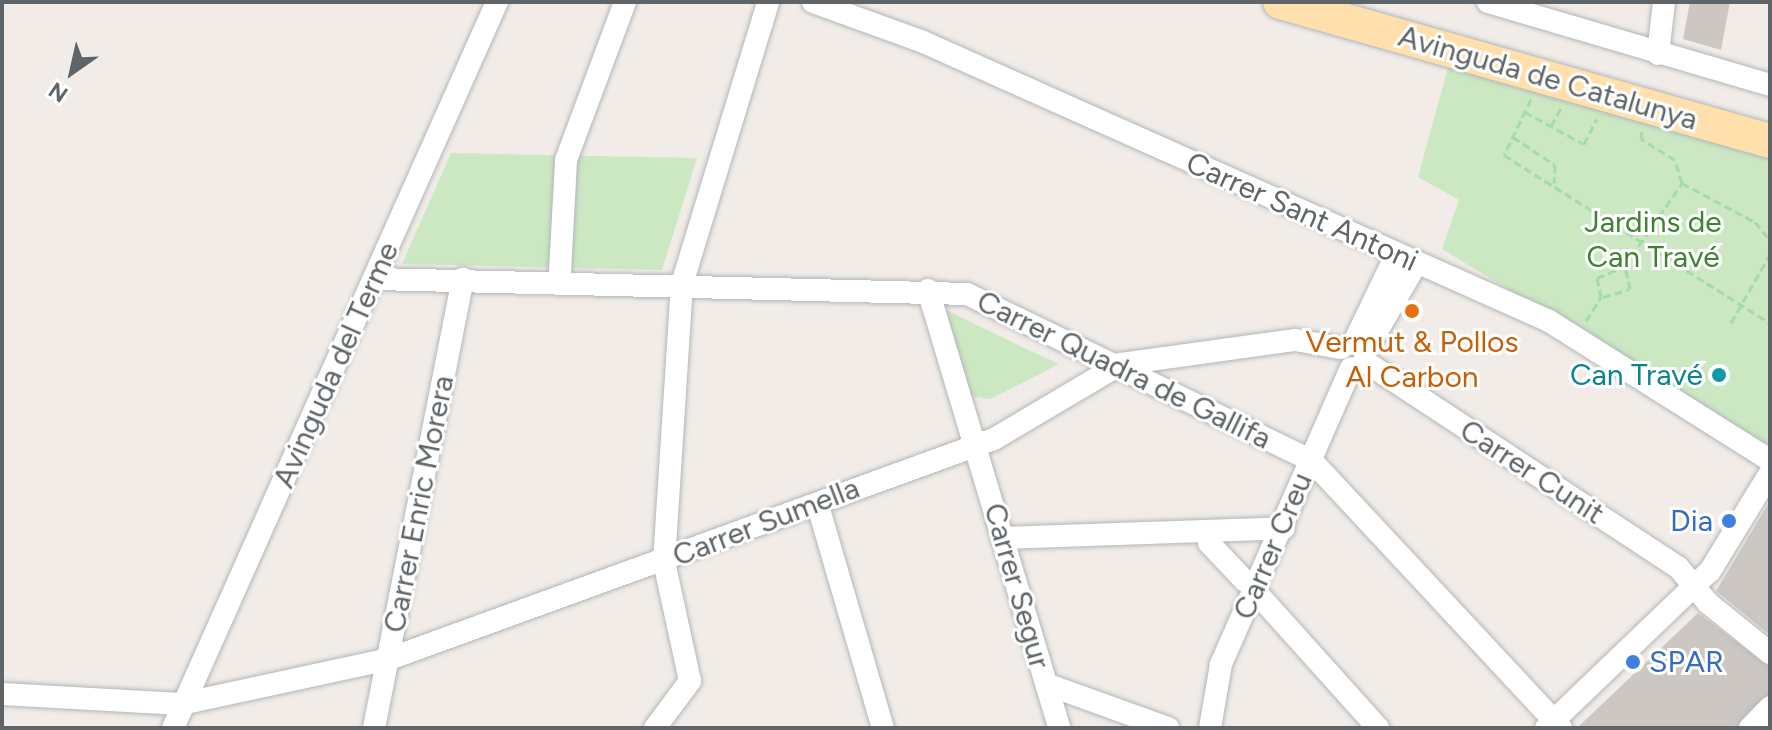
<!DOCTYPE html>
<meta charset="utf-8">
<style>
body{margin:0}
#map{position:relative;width:1772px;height:730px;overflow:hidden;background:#f1ece7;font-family:Figtree,sans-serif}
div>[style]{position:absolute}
.green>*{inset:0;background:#cbe8c3}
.building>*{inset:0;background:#ccc7c3}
.path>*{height:3px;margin-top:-1.5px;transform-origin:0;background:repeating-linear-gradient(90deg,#a5dba8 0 8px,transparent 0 12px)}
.roads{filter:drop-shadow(0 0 2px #b2b6b9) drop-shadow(0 0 2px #b2b6b9)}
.street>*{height:22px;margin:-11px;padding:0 11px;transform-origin:11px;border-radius:11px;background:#fff}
.primary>*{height:34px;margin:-17px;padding:0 17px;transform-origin:17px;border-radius:17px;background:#ffe0ad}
.dots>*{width:22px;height:22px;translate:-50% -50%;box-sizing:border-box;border:4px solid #fff;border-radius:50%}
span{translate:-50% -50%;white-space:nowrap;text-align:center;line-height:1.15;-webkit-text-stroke:6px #fff;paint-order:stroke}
.street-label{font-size:30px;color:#5e6467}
.park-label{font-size:30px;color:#3f8231}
.food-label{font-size:30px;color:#c56008}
.culture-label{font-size:30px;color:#0d838f}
.right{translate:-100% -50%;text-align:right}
.shop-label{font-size:30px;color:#366cbe}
.left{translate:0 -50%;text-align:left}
.frame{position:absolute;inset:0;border:4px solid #5e6467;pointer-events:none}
.north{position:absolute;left:32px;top:32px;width:80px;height:80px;-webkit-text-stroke:6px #fff;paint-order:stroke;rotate:214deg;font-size:22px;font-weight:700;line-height:32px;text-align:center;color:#5e6467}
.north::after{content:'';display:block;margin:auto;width:28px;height:36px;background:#5e6467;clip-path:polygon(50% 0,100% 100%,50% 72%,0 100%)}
</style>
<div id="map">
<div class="green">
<i style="clip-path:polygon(1450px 60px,1770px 151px,1770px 441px,1764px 445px,1442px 249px,1459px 200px,1418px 177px)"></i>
<i style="clip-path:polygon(451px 153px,697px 158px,662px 270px,402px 264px)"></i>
<i style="clip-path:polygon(938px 306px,1020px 346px,1059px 364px,991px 399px,967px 396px)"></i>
</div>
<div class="building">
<i style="clip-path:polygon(1690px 2px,1730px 2px,1721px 50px,1683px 39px)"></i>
<i style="clip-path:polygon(1770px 501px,1770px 635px,1716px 591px)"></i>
<i style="clip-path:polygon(1698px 613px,1770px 667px,1770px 693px,1736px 728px,1577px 728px)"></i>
</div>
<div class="path">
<i style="left:1531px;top:99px;width:62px;rotate:115.7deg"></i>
<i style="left:1504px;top:155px;width:315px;rotate:32.3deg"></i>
<i style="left:1525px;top:112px;width:67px;rotate:28.5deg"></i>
<i style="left:1584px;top:144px;width:28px;rotate:-63deg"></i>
<i style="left:1551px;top:126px;width:21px;rotate:-61deg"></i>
<i style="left:1513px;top:137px;width:50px;rotate:33.7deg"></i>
<i style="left:1555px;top:165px;width:18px;rotate:93deg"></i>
<i style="left:1682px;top:183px;width:83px;rotate:28.1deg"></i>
<i style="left:1755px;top:222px;width:23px;rotate:50deg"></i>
<i style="left:1603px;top:297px;width:28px;rotate:-17deg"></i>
<i style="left:1630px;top:289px;width:24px;rotate:-102deg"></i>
<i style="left:1586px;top:321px;width:28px;rotate:-58deg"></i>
<i style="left:1601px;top:297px;width:19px;rotate:-102deg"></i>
<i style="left:1597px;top:278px;width:30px;rotate:-23deg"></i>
<i style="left:1625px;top:266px;width:101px;rotate:-55.5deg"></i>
<i style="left:1682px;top:183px;width:24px;rotate:-107deg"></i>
<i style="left:1675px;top:160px;width:40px;rotate:-148deg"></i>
<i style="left:1641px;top:139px;width:8px;rotate:-83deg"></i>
<i style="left:1731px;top:323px;width:79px;rotate:-60.5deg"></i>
</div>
<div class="roads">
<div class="street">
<i style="left:813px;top:2px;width:115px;rotate:19.9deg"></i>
<i style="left:921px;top:41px;width:688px;rotate:24.03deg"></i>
<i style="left:1549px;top:321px;width:261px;rotate:32.2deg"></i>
<i style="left:1488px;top:2px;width:294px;rotate:16.4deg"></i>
<i style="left:1658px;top:54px;width:52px;rotate:-83.4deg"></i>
<i style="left:560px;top:272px;width:112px;rotate:-86.9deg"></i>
<i style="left:566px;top:160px;width:169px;rotate:-69.5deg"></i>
<i style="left:376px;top:279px;width:591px;rotate:1.45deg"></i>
<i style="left:967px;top:294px;width:382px;rotate:25.8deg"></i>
<i style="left:1311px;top:460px;width:367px;rotate:47deg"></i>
<i style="left:928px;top:290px;width:457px;rotate:73.3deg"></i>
<i style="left:1354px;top:342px;width:97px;rotate:-64.2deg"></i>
<i style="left:1365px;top:352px;width:102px;rotate:-59.9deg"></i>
<i style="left:1364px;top:361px;width:376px;rotate:33.3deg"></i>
<i style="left:1678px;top:567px;width:47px;rotate:50.2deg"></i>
<i style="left:1708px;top:603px;width:80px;rotate:38.9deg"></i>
<i style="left:818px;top:506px;width:231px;rotate:73.7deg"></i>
<i style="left:1002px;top:538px;width:282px;rotate:-2deg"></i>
<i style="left:1209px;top:543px;width:52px;rotate:46.5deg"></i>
<i style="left:1256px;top:592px;width:183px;rotate:48.1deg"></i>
<i style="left:1046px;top:684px;width:130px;rotate:19.8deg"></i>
<i style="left:2px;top:694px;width:179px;rotate:3.2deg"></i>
<i style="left:181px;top:704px;width:213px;rotate:-12.2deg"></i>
<i style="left:389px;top:659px;width:644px;rotate:-19.98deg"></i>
<i style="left:994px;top:439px;width:147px;rotate:-30.6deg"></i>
<i style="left:1121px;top:364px;width:176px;rotate:-7.9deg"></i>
<i style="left:1295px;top:340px;width:47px;rotate:9.9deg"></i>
<i style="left:173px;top:728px;width:795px;rotate:-65.95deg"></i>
<i style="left:374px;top:728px;width:458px;rotate:-78.8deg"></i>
<i style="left:655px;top:728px;width:59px;rotate:-53.3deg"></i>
<i style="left:690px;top:681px;width:122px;rotate:-102.3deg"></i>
<i style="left:664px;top:562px;width:279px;rotate:-86.3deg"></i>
<i style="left:682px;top:284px;width:295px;rotate:-73deg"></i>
<i style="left:1210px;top:728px;width:65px;rotate:-80.2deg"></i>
<i style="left:1221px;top:664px;width:323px;rotate:-66.3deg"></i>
<i style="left:1546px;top:728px;width:227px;rotate:-43.8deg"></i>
<i style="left:1710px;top:571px;width:115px;rotate:-58.5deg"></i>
<i style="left:1750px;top:728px;width:29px;rotate:-46deg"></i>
</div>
<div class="primary">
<i style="left:1280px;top:2px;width:509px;rotate:15.84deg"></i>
</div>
</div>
<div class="dots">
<i style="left:1412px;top:311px;background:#e8710a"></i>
<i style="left:1719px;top:375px;background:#0f9aa8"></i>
<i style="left:1729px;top:521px;background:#3f7fe0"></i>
<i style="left:1633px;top:662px;background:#3f7fe0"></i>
</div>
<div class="street-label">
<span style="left:1548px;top:78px;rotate:16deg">Avinguda de Catalunya</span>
<span style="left:1302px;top:212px;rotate:24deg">Carrer Sant Antoni</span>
<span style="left:336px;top:365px;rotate:-66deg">Avinguda del Terme</span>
<span style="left:1124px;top:370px;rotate:26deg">Carrer Quadra de Gallifa</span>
<span style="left:1532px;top:472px;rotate:33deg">Carrer Cunit</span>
<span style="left:419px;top:504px;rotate:-79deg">Carrer Enric Morera</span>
<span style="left:766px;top:522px;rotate:-21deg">Carrer Sumella</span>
<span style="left:1273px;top:546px;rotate:-67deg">Carrer Creu</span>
<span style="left:1017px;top:586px;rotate:74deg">Carrer Segur</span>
</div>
<div class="park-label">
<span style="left:1653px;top:239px">Jardins de<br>Can Travé</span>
</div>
<div class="food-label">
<span style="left:1412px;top:359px">Vermut &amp; Pollos<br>Al Carbon</span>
</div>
<div class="culture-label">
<span class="right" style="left:1703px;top:375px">Can Travé</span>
</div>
<div class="shop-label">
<span class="right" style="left:1713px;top:521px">Dia</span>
<span class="left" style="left:1649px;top:662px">SPAR</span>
</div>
<div class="frame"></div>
<div class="north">N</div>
</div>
